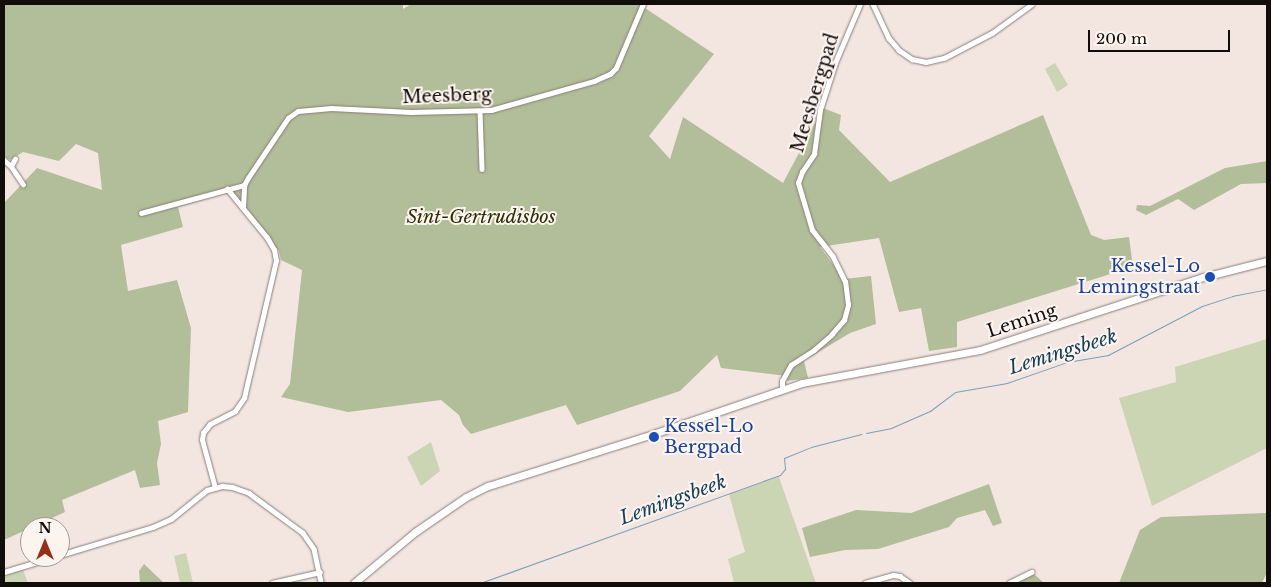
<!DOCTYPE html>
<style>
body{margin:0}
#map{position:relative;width:1271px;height:587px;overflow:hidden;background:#f3e6e0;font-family:"Libre Baskerville",serif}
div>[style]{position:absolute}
.green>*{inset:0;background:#cbd5b3}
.forest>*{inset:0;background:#b2bd99}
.stream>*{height:1px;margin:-0.5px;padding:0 0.5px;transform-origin:0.5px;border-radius:0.5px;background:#7b9fb5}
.roads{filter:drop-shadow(0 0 1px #897e79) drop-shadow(0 0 1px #897e79)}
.street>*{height:4.5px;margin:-2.25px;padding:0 2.25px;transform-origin:2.25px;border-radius:2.25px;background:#fff}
.secondary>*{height:7px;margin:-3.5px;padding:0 3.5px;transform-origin:3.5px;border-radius:3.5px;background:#fff}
.dots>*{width:14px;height:14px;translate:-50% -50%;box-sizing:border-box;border:2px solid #fef4ef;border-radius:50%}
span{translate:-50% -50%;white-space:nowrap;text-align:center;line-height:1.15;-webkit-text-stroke:4px #fef4ef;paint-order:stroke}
.street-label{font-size:18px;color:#100d0b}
.park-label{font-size:18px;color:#273005;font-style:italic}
.transit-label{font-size:18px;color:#164399}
.right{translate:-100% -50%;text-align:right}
.left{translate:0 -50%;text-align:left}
.water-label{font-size:19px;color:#103f57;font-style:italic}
.frame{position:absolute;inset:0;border:5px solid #100d0b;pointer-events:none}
.north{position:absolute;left:20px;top:517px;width:50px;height:50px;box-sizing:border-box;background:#fef4ef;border:1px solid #9f9894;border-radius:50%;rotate:0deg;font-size:14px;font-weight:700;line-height:20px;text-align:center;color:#100d0b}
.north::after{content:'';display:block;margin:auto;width:18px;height:22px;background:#972f17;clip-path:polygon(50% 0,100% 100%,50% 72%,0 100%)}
.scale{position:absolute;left:1088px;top:30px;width:142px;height:22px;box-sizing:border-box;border:2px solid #100d0b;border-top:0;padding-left:6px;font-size:15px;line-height:18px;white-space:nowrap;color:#100d0b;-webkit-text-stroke:4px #fef4ef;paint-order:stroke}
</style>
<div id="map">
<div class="green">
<i style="clip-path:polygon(1055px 63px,1068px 85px,1057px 92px,1045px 69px)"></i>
<i style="clip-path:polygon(1267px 339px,1267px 448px,1152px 506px,1119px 398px,1176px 382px,1175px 367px)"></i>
<i style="clip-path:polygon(431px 442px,440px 471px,421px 486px,407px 457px)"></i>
<i style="clip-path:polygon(779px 477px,816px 583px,734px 583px,728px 559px,745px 552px,729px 494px)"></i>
<i style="clip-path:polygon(186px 553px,193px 583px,180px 583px,174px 556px)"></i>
<i style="clip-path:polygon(23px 570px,28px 583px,4px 583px,4px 575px)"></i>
</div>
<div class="forest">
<i style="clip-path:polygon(4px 4px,403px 4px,403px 9px,411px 4px,639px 4px,714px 54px,649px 136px,670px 159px,683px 117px,783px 183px,823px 108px,841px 115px,839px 130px,890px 182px,1043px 115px,1091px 235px,1104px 240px,1129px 237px,1133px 267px,957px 322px,957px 347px,929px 351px,921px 308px,899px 312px,879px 238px,820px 247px,844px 279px,871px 276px,876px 324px,850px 333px,804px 361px,808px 378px,787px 381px,787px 376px,721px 368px,717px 355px,680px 391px,577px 425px,566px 405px,471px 434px,463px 425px,459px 415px,441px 400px,348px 412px,281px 397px,290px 384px,302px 270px,281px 260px,279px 251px,231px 192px,178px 207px,183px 227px,121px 245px,128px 291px,177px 280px,191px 328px,188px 412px,158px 421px,161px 444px,157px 463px,160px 485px,140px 488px,135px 470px,62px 500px,65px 512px,4px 540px,4px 203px,37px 168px,102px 190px,98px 153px,76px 144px,59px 161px,23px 152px,10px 160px,4px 156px)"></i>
<i style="clip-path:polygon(1267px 161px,1267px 183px,1241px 184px,1194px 210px,1178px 199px,1146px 215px,1136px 210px,1137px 205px,1150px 206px,1225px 168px)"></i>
<i style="clip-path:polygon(989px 484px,1002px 523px,993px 526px,985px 510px,957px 518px,949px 527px,878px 549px,845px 550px,810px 557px,802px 528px,856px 510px,911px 513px)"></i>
<i style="clip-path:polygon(1267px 513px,1267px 572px,1262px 583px,1119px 583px,1140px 530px,1161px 517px)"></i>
<i style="clip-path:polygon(144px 564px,164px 583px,140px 583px,139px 571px)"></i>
<i style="clip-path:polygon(1034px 574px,1044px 583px,1016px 583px)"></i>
</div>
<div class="stream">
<i style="left:866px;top:433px;width:25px;rotate:-11deg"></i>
<i style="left:891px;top:428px;width:43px;rotate:-23.6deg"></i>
<i style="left:930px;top:411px;width:31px;rotate:-37deg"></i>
<i style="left:955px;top:392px;width:53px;rotate:-9.8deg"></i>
<i style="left:1007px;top:383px;width:64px;rotate:-19.3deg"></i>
<i style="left:1067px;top:362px;width:42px;rotate:-9.7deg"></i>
<i style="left:1108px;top:355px;width:106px;rotate:-27.5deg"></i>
<i style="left:1202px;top:306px;width:32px;rotate:-18deg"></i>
<i style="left:1232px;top:296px;width:36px;rotate:-11deg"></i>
<i style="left:480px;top:583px;width:319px;rotate:-19.8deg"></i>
<i style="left:780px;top:475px;width:8px;rotate:-50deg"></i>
<i style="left:785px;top:469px;width:11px;rotate:-95deg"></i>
<i style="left:784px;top:458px;width:29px;rotate:-22deg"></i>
<i style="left:811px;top:447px;width:52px;rotate:-14.6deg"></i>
</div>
<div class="roads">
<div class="street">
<i style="left:873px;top:4px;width:38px;rotate:65deg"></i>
<i style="left:889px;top:38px;width:16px;rotate:50deg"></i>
<i style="left:899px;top:50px;width:16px;rotate:35deg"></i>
<i style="left:912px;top:59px;width:14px;rotate:12deg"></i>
<i style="left:926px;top:62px;width:18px;rotate:-13deg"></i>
<i style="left:944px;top:58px;width:54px;rotate:-27.5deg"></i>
<i style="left:992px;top:33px;width:49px;rotate:-35.9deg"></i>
<i style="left:480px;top:111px;width:58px;rotate:88deg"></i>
<i style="left:4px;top:160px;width:9px;rotate:41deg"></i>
<i style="left:11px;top:166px;width:22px;rotate:56deg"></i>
<i style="left:11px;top:166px;width:8px;rotate:-60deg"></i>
<i style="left:243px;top:207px;width:22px;rotate:-87deg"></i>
<i style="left:244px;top:185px;width:8px;rotate:-60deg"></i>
<i style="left:248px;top:178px;width:72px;rotate:-56.3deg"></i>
<i style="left:288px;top:118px;width:12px;rotate:-35deg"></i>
<i style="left:298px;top:111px;width:33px;rotate:-5deg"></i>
<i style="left:331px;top:108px;width:80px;rotate:2.9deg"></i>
<i style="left:411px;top:112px;width:80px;rotate:-1.4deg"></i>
<i style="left:491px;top:110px;width:107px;rotate:-15.7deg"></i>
<i style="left:594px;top:81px;width:17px;rotate:-24deg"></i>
<i style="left:610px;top:74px;width:8px;rotate:-45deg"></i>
<i style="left:616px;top:68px;width:69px;rotate:-67.1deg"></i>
<i style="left:141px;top:213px;width:107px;rotate:-15.2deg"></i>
<i style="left:782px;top:389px;width:8px;rotate:-90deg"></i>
<i style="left:782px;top:381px;width:18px;rotate:-61deg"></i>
<i style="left:791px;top:365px;width:27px;rotate:-33deg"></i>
<i style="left:814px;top:350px;width:23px;rotate:-41deg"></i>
<i style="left:831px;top:335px;width:20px;rotate:-49deg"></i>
<i style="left:844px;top:320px;width:16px;rotate:-75deg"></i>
<i style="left:848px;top:305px;width:23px;rotate:-97deg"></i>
<i style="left:845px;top:282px;width:28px;rotate:-116deg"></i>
<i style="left:833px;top:257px;width:34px;rotate:-128deg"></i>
<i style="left:812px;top:230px;width:49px;rotate:-106.6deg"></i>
<i style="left:798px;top:183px;width:12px;rotate:-70deg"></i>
<i style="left:802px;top:172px;width:22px;rotate:-56deg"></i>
<i style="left:814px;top:154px;width:44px;rotate:-82.2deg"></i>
<i style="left:820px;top:110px;width:49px;rotate:-72.3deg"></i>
<i style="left:835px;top:63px;width:64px;rotate:-67deg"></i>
<i style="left:215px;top:488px;width:50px;rotate:-105.2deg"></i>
<i style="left:202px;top:440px;width:7px;rotate:-82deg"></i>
<i style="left:203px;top:433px;width:11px;rotate:-52deg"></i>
<i style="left:210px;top:424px;width:28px;rotate:-27deg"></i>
<i style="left:235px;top:411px;width:16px;rotate:-55deg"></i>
<i style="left:244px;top:398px;width:141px;rotate:-76.9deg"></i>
<i style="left:276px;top:261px;width:11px;rotate:-100deg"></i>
<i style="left:274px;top:250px;width:14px;rotate:-120deg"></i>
<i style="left:267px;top:238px;width:63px;rotate:-129.2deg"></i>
<i style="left:60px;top:555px;width:97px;rotate:-16.8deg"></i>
<i style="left:153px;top:527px;width:20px;rotate:-24deg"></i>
<i style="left:171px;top:519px;width:46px;rotate:-38.9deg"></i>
<i style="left:207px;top:490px;width:16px;rotate:-15deg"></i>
<i style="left:222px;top:486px;width:10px;rotate:6deg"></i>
<i style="left:232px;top:487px;width:18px;rotate:19deg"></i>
<i style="left:249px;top:493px;width:67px;rotate:36.5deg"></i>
<i style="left:303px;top:533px;width:19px;rotate:55deg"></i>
<i style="left:314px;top:549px;width:35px;rotate:78deg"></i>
<i style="left:4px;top:572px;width:52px;rotate:-16.7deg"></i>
<i style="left:272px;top:583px;width:49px;rotate:-12.9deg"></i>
<i style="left:865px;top:583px;width:29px;rotate:-16deg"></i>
<i style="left:893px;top:575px;width:7px;rotate:8deg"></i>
<i style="left:900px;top:576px;width:12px;rotate:35deg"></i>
<i style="left:1009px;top:583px;width:25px;rotate:-26deg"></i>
</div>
<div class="secondary">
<i style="left:354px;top:583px;width:80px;rotate:-39.9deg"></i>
<i style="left:415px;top:532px;width:62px;rotate:-34.5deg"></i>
<i style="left:466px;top:497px;width:25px;rotate:-27deg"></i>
<i style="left:488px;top:486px;width:176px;rotate:-17.5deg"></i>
<i style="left:656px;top:433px;width:154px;rotate:-18.9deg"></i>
<i style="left:802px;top:383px;width:181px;rotate:-10.5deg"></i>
<i style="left:980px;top:350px;width:236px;rotate:-18.1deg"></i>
<i style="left:1204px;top:277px;width:65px;rotate:-14.3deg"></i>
</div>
</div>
<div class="dots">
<i style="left:1210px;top:277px;background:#1a4fb4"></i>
<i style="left:654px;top:437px;background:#1a4fb4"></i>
</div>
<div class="street-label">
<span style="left:815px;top:93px;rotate:-73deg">Meesbergpad</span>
<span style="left:447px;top:96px;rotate:-2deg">Meesberg</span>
<span style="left:1022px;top:321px;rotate:-18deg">Leming</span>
</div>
<div class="park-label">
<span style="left:481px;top:217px">Sint-Gertrudisbos</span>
</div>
<div class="transit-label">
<span class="right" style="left:1200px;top:277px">Kessel-Lo<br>Lemingstraat</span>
<span class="left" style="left:664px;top:437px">Kessel-Lo<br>Bergpad</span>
</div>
<div class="water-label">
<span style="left:1063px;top:352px;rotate:-17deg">Lemingsbeek</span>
<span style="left:673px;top:500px;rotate:-20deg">Lemingsbeek</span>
</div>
<div class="frame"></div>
<div class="north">N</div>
<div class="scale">200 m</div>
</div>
